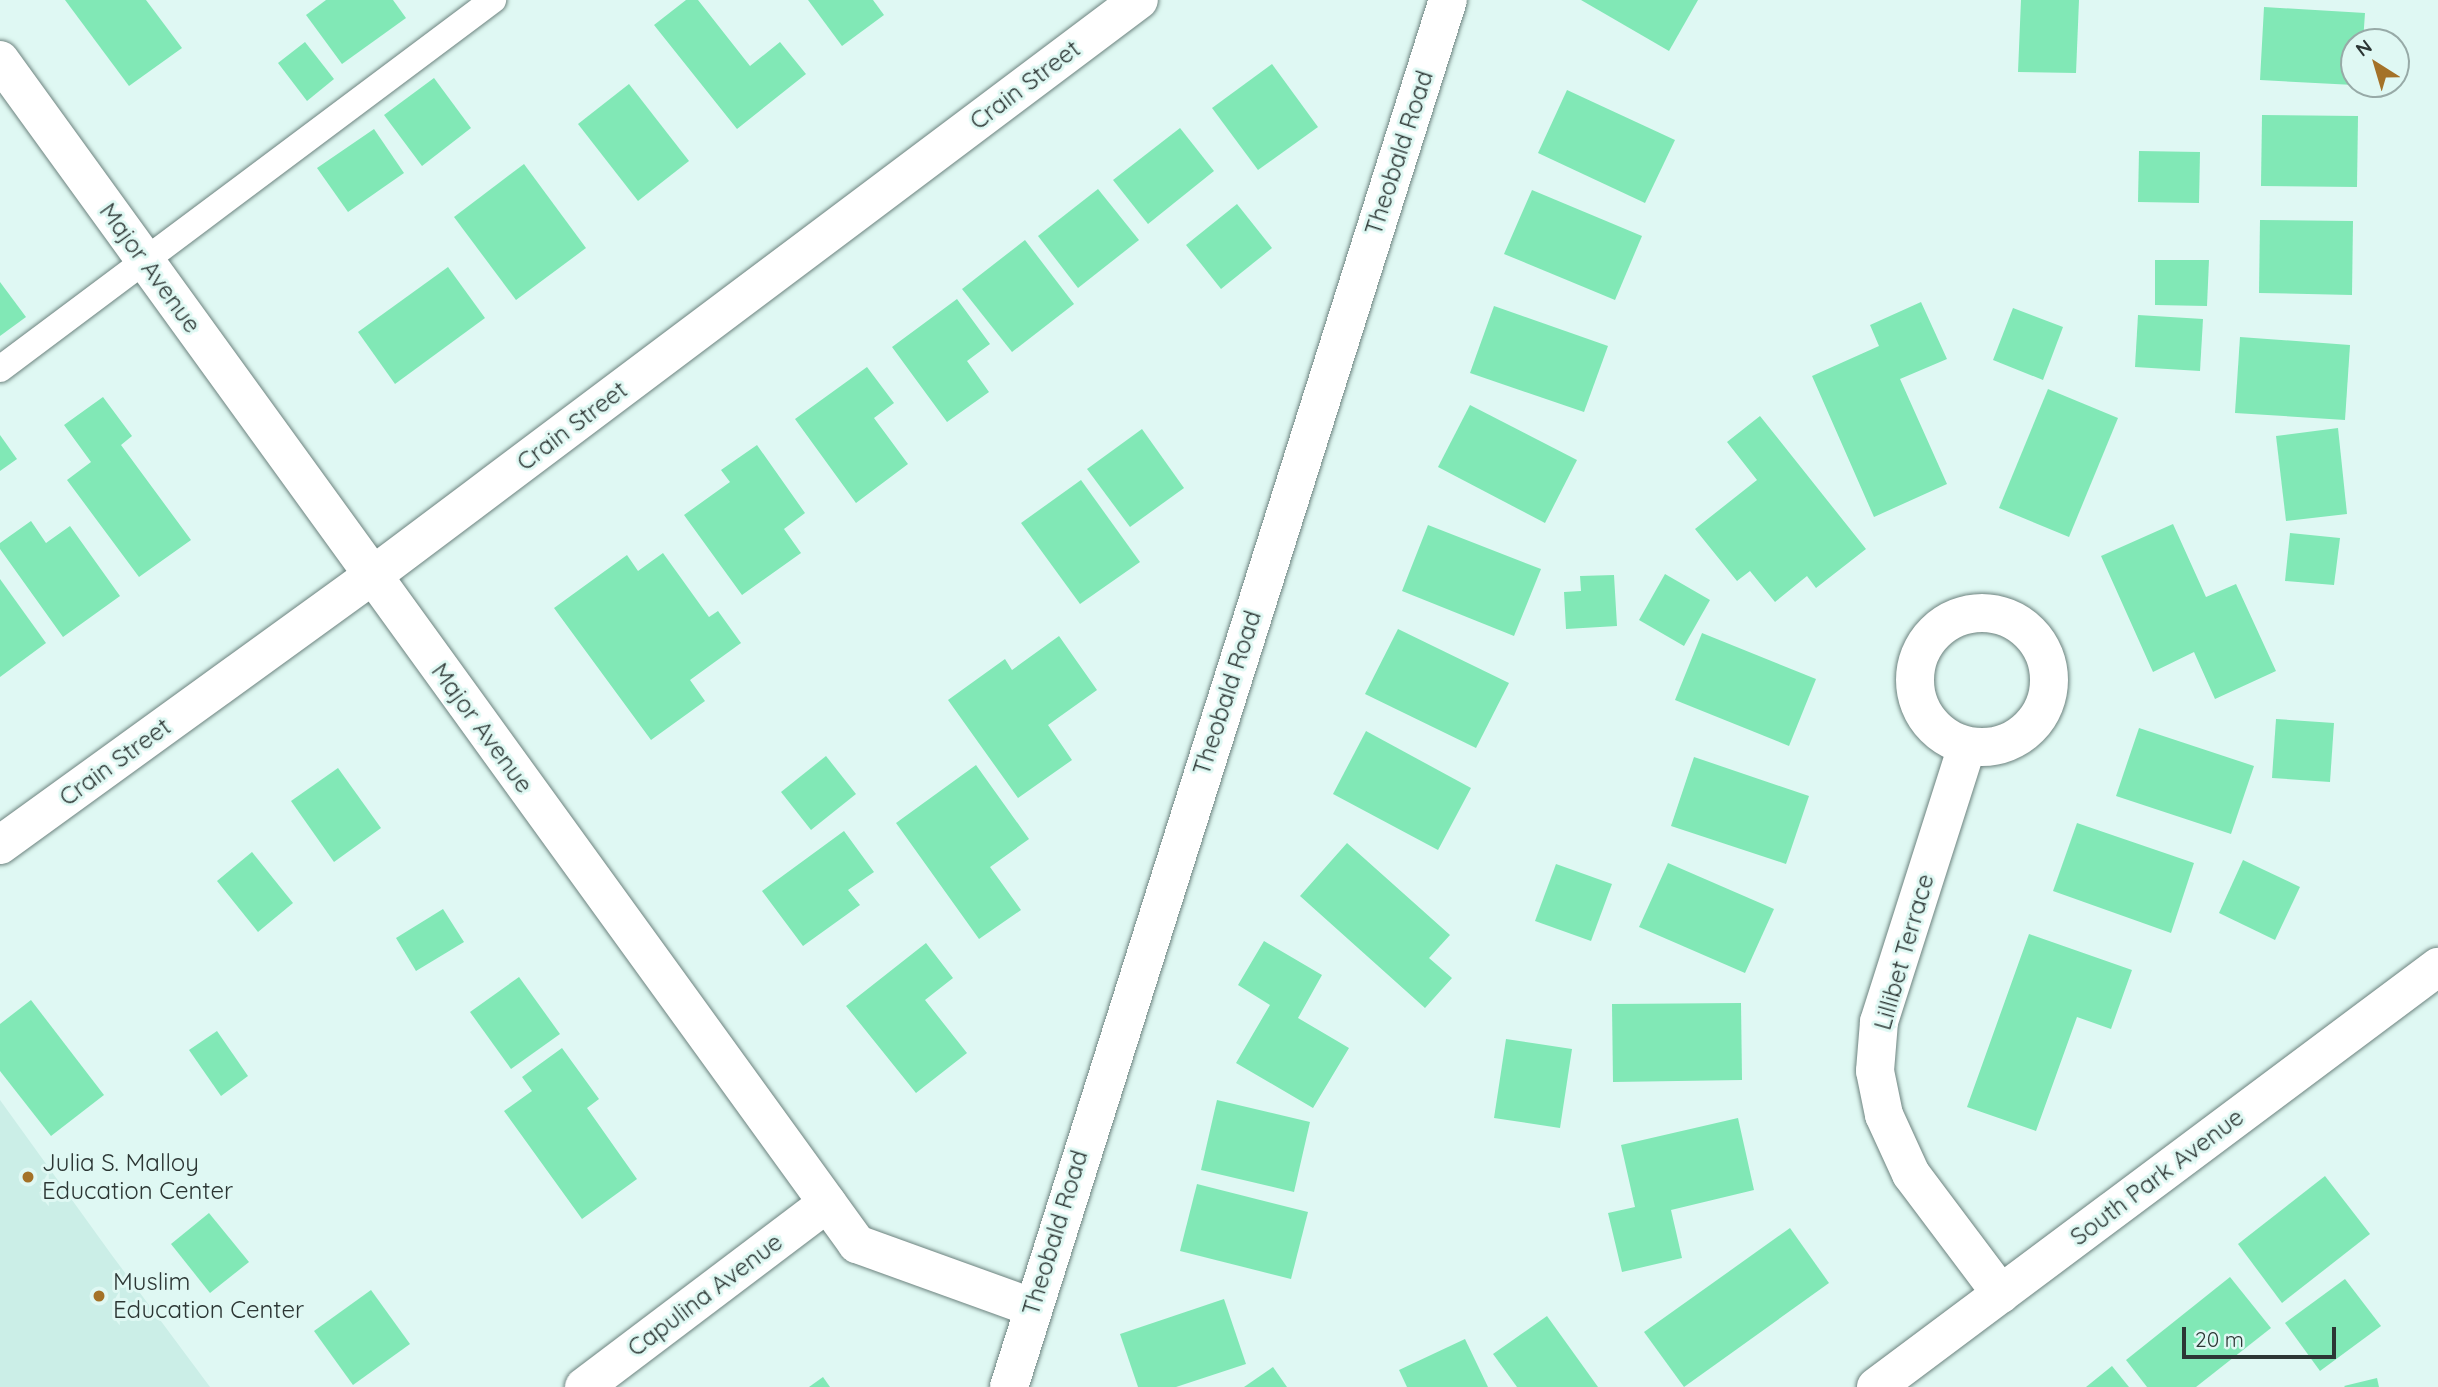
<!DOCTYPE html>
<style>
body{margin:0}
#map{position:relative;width:2438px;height:1387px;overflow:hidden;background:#dff8f3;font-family:Quicksand,sans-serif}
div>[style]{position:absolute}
.built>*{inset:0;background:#cbeee7}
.building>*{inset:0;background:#81e8b6}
.roads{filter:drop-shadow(0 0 2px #6d837f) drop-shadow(0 0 2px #6d837f)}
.lane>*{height:26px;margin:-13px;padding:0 13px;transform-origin:13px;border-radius:13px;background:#fff}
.street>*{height:38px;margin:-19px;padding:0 19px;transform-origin:19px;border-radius:19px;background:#fff}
.street>.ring{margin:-19px;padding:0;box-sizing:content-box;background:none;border:38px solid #fff;border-radius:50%}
.secondary>*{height:38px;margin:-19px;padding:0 19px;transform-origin:19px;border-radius:19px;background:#fff}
.dots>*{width:19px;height:19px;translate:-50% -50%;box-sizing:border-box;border:4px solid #dff8f3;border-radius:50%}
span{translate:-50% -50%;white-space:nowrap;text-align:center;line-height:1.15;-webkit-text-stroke:6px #dff8f3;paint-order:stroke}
.street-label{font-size:24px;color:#2c3634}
.poi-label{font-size:24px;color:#2c3634}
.left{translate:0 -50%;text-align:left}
.north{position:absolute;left:2340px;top:28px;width:70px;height:70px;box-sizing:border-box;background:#dff8f3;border:2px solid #97aaa7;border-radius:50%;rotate:323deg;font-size:19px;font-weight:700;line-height:28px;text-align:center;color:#2c3634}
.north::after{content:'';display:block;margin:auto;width:24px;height:32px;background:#a47228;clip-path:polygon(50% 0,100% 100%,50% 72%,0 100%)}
.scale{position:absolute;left:2182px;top:1327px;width:154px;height:32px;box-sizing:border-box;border:4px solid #2c3634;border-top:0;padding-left:9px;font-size:21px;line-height:24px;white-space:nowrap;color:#2c3634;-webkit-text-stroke:5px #dff8f3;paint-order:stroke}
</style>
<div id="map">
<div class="built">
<i style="clip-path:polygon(0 1100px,111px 1254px,210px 1387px,0 1387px)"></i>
</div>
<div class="building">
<i style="clip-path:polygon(65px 0,146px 0,182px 48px,129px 86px)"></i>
<i style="clip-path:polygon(326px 0,393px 0,406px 18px,342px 64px,306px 15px)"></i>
<i style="clip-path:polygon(686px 0,698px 0,750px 66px,780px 42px,806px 74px,737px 129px,654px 25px)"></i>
<i style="clip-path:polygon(808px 0,873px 0,884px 15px,842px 46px)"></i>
<i style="clip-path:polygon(1581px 0,1698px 0,1669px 51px)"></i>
<i style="clip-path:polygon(2021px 0,2079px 0,2076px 73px,2018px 72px)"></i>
<i style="clip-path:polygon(2264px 7px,2365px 13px,2363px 42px,2354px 42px,2354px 85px,2260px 80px)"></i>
<i style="clip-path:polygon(305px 42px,334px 79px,307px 101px,278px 63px)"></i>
<i style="clip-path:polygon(1272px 64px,1318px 127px,1258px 170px,1212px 108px)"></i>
<i style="clip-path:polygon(434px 78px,471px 128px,422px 166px,384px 115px)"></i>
<i style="clip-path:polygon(629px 84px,689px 161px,638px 201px,578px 124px)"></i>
<i style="clip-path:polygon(1567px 90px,1675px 140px,1645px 203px,1538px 153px)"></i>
<i style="clip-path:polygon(2262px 115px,2358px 116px,2357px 187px,2261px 186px)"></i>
<i style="clip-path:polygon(1180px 128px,1214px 171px,1148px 224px,1113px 180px)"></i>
<i style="clip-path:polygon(374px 129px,404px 173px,348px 212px,317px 168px)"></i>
<i style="clip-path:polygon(2139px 151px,2200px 152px,2199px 203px,2138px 202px)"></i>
<i style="clip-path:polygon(524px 164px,586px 248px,516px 300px,454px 217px)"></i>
<i style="clip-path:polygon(1098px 189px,1139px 240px,1078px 288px,1038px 236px)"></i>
<i style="clip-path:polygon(1532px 190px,1642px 236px,1615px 300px,1504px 254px)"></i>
<i style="clip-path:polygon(1237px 204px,1272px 248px,1221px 289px,1186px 245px)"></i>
<i style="clip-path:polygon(2260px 220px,2353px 221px,2352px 295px,2259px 293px)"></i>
<i style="clip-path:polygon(1025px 240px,1074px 304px,1012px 352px,962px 289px)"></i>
<i style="clip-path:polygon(2155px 260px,2209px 260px,2207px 306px,2155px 305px)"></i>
<i style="clip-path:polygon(448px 267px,485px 318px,395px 384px,358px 332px)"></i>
<i style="clip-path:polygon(0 282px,26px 317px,0 336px)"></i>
<i style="clip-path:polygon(957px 299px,990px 344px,967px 361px,989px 392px,947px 422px,892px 347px)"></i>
<i style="clip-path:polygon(1921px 302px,1947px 359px,1900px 379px,1947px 484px,1874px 517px,1812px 376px,1879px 346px,1870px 325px)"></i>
<i style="clip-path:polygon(1494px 306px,1608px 346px,1584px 412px,1470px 373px)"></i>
<i style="clip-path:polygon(2013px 308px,2063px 327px,2043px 380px,1993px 360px)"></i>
<i style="clip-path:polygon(2138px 315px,2203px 319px,2200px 371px,2135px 367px)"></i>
<i style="clip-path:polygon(2240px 337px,2350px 345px,2345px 420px,2235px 413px)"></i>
<i style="clip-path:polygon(867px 367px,894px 403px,874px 418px,908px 464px,856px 503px,795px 419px)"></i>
<i style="clip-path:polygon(2048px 389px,2118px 418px,2069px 537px,1999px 508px)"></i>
<i style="clip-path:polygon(103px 397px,132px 436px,121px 445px,191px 540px,139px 577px,67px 480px,91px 462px,64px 425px)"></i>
<i style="clip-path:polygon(1470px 405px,1577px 460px,1545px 523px,1438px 467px)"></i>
<i style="clip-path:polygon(1760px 416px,1866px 549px,1816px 588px,1807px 576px,1775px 602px,1750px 571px,1737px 581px,1695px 529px,1757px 480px,1727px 442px)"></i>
<i style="clip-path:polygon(2338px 428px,2347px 514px,2286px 521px,2276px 436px)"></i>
<i style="clip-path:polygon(1142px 429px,1184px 488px,1130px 527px,1087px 469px)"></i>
<i style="clip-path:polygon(0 435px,17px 459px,0 471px)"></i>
<i style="clip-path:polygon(757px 445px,805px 513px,784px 529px,801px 553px,742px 595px,684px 515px,730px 482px,721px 470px)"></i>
<i style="clip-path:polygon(1081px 480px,1140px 562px,1080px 604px,1021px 523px)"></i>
<i style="clip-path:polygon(31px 521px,46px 543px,70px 526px,120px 596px,63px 637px,0 549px,0 543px)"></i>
<i style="clip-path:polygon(2173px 524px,2206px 597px,2236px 584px,2276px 671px,2215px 699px,2194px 652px,2153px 672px,2101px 556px)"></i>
<i style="clip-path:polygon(1428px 525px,1541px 569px,1514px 636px,1402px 591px)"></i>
<i style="clip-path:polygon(2290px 533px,2340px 538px,2334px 585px,2285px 581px)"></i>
<i style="clip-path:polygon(663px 553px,709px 617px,718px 611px,741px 643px,690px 680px,705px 701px,651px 740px,554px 608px,627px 555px,638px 571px)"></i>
<i style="clip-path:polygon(1665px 574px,1710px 600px,1684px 646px,1639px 620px)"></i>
<i style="clip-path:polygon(1614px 575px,1617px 626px,1566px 629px,1564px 592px,1581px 591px,1580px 576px)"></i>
<i style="clip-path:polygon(0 579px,46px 643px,0 677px)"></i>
<i style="clip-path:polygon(1398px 629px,1509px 683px,1476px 748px,1365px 694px)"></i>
<i style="clip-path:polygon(1702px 633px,1816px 679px,1789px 746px,1675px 700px)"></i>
<i style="clip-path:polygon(1059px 636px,1097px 690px,1048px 725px,1072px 760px,1018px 798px,948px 700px,1005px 659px,1012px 670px)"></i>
<i style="clip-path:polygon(2276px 719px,2334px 723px,2330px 782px,2272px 778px)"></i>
<i style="clip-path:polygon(2139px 728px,2254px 766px,2231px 834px,2116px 796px)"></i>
<i style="clip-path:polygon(1366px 731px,1471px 788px,1438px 850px,1333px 794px)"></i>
<i style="clip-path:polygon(826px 756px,856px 794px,811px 830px,781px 792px)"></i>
<i style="clip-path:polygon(1694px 757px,1809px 796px,1786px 864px,1671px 826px)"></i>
<i style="clip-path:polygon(976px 765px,1029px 839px,990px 867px,1021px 910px,979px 939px,896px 823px)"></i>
<i style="clip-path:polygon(338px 768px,381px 828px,334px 862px,291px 801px)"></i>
<i style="clip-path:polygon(2077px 823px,2194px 863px,2171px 933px,2053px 891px)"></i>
<i style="clip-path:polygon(844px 831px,874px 872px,848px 890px,860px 905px,803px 946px,762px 891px)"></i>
<i style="clip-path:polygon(1347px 843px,1450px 935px,1429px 958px,1452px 978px,1425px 1008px,1300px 896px)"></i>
<i style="clip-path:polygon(252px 852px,293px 903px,258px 932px,217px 881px)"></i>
<i style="clip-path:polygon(2243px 860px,2300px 887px,2275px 940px,2219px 913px)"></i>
<i style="clip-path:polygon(1668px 863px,1774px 909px,1745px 973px,1639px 927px)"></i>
<i style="clip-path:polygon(1556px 864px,1612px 884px,1591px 941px,1535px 921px)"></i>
<i style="clip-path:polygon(443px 909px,464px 942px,416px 971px,396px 938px)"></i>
<i style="clip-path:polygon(2029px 934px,2132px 970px,2111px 1029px,2077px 1017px,2036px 1131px,1967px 1107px)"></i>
<i style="clip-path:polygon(1264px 941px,1322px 975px,1298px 1018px,1349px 1048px,1313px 1108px,1236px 1063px,1270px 1005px,1238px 985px)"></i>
<i style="clip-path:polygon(926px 943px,953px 978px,925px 1000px,967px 1053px,916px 1093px,846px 1006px)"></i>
<i style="clip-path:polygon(519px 977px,560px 1034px,511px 1069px,470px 1012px)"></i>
<i style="clip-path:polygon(31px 1000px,104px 1095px,51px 1136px,0 1071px,0 1024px)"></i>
<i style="clip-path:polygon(1741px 1003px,1742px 1080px,1613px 1082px,1612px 1004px)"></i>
<i style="clip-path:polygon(217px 1031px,248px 1076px,221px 1096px,189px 1050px)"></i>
<i style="clip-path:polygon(1506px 1039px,1572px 1049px,1560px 1128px,1494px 1118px)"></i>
<i style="clip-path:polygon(562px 1048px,599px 1099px,587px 1108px,637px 1179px,582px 1219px,504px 1111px,532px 1091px,522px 1077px)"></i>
<i style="clip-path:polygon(1217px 1100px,1310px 1122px,1294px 1192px,1201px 1170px)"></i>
<i style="clip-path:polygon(1738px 1118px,1754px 1190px,1671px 1210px,1682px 1258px,1622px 1272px,1608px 1213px,1635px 1207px,1621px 1145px)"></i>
<i style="clip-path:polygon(2325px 1176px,2370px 1234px,2282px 1303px,2238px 1244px)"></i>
<i style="clip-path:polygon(1197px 1184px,1308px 1212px,1291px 1279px,1180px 1251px)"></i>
<i style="clip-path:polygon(209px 1213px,249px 1262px,210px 1293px,171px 1244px)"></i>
<i style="clip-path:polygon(1790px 1228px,1829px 1283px,1684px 1387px,1644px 1332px)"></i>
<i style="clip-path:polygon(2230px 1277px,2271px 1328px,2196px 1387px,2147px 1387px,2126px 1360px)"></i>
<i style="clip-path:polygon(2345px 1279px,2381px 1326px,2320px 1371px,2285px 1323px)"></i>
<i style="clip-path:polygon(371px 1290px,410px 1344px,353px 1385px,314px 1331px)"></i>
<i style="clip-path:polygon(1224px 1299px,1246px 1364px,1176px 1387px,1138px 1387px,1120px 1334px)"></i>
<i style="clip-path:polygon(1547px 1316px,1598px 1387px,1517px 1387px,1493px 1354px)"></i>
<i style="clip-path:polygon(1465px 1339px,1488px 1387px,1407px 1387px,1399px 1370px)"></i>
<i style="clip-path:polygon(2112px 1366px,2129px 1387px,2086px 1387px)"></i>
<i style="clip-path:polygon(1273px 1367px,1287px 1387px,1244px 1387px)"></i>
<i style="clip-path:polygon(823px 1377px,830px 1387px,809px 1387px)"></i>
<i style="clip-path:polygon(2377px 1378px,2379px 1387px,2345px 1387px,2344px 1386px)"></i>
</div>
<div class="roads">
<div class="lane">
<i style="left:0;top:369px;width:616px;rotate:-36.81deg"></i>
</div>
<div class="street">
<i style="left:0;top:60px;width:1462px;rotate:54.1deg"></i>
<i style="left:857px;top:1244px;width:185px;rotate:19.9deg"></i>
<i class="ring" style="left:1915px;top:613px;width:96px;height:96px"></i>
<i style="left:1967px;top:746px;width:290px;rotate:107.7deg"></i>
<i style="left:1879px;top:1022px;width:49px;rotate:94.7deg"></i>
<i style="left:1875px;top:1071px;width:45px;rotate:78.4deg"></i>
<i style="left:1884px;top:1115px;width:65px;rotate:65.4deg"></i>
<i style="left:1911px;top:1174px;width:150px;rotate:53.1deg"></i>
<i style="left:0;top:845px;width:459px;rotate:-35.9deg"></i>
<i style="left:372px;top:576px;width:959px;rotate:-36.91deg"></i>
<i style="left:584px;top:1387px;width:305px;rotate:-37.1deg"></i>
<i style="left:1876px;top:1387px;width:702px;rotate:-36.77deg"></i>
</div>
<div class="secondary">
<i style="left:1009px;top:1387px;width:1455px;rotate:-72.44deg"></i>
</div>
</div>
<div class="dots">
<i style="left:28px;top:1177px;background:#a47228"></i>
<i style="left:99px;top:1296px;background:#a47228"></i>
</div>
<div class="street-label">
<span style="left:1025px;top:85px;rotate:-37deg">Crain Street</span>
<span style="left:1399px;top:153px;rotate:-72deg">Theobald Road</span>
<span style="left:150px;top:268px;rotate:54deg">Major Avenue</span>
<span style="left:572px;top:426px;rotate:-37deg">Crain Street</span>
<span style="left:1227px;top:693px;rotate:-72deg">Theobald Road</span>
<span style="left:482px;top:728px;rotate:54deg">Major Avenue</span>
<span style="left:115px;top:762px;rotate:-36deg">Crain Street</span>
<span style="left:1904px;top:952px;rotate:-74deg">Lillibet Terrace</span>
<span style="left:2157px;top:1177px;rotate:-37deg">South Park Avenue</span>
<span style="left:1055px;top:1233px;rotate:-73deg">Theobald Road</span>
<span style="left:705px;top:1295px;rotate:-37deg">Capulina Avenue</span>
</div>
<div class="poi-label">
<span class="left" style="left:42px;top:1177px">Julia S. Malloy<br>Education Center</span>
<span class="left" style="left:113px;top:1296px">Muslim<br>Education Center</span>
</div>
<div class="north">N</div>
<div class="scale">20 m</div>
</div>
